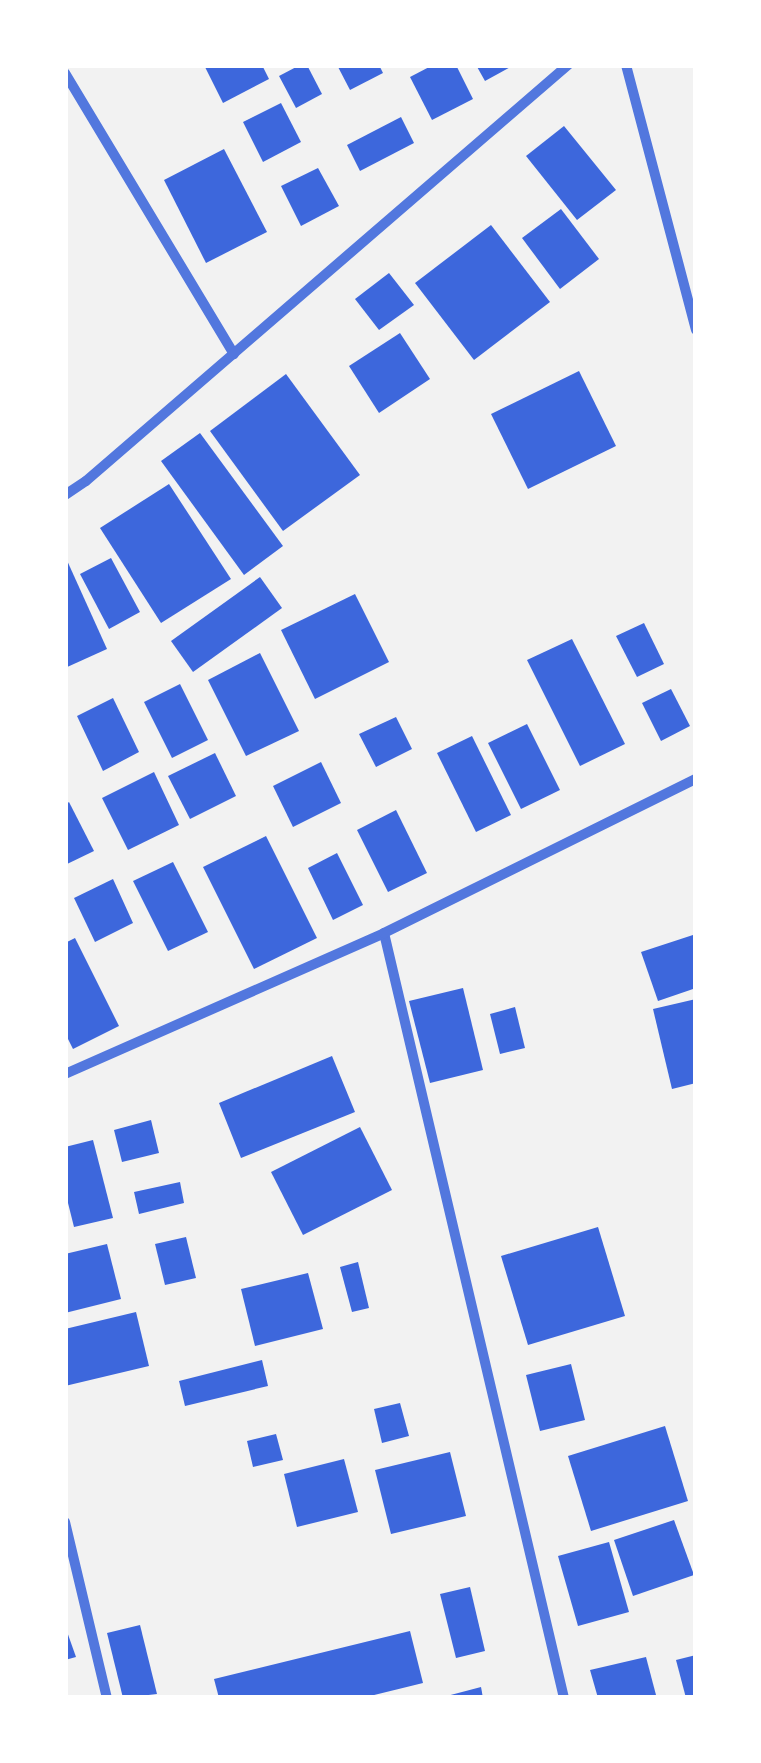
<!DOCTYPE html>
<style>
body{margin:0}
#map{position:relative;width:761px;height:1763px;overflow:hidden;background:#f2f2f2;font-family:Helvetica,sans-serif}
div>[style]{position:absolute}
.building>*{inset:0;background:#3d67dc}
.minor>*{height:10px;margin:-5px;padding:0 5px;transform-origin:5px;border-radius:5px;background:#5277de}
span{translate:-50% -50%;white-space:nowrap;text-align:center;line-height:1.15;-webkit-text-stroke:9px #fff;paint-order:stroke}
.frame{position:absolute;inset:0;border:68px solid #fff;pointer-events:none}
</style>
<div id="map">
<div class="building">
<i style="clip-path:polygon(204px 65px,262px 65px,269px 79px,223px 103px)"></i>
<i style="clip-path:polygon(300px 65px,307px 65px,322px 94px,296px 108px,279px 76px)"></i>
<i style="clip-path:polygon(337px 65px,379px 65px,383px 73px,350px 90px)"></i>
<i style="clip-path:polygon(433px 65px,456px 65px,473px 99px,432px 120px,410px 77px)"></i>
<i style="clip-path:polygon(476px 65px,514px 65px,485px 81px)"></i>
<i style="clip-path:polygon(281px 103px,301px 142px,263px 162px,243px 122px)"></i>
<i style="clip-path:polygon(401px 117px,414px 143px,360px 171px,347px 145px)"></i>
<i style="clip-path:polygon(564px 126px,616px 190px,577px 220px,526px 156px)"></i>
<i style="clip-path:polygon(224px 149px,267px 232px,206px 263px,164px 180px)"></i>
<i style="clip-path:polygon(318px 168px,339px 206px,301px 226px,281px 186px)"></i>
<i style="clip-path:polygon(561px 209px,599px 259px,560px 289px,522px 238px)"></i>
<i style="clip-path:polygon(491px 225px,550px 302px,474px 360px,415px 283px)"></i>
<i style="clip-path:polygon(389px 273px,414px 305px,379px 330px,355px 299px)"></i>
<i style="clip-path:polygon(400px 333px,430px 379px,379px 413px,349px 366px)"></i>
<i style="clip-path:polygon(579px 371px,616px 446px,528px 489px,491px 414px)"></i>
<i style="clip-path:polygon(286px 374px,360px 475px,283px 531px,210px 431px)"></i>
<i style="clip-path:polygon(200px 433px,283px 546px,244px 575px,161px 461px)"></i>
<i style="clip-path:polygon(169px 484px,231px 579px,161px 623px,100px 528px)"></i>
<i style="clip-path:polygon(65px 556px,107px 649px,65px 668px)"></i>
<i style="clip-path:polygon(111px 558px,140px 612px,109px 629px,80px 574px)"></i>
<i style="clip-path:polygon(260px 577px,282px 608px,193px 672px,171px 641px)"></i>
<i style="clip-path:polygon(355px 594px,389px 662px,315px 699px,281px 630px)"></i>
<i style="clip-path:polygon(644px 623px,664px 664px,637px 677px,616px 636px)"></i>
<i style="clip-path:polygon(572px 639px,625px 744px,580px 766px,527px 660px)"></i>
<i style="clip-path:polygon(260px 653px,299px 731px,246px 756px,208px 680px)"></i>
<i style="clip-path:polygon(180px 684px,208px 740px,172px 758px,144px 702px)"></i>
<i style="clip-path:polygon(671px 689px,690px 726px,661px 741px,642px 703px)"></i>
<i style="clip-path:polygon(113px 698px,139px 752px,103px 771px,77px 716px)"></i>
<i style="clip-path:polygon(396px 717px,412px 749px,376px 767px,359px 734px)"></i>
<i style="clip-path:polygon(527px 724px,560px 790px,521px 809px,488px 743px)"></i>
<i style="clip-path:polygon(472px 736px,511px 815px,476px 832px,437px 753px)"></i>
<i style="clip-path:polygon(215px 753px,236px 796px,190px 819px,168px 776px)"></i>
<i style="clip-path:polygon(321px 762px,341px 803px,293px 827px,273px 786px)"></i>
<i style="clip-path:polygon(154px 772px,179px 825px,128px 850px,102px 798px)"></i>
<i style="clip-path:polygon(69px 802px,94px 851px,65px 865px,65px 805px)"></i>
<i style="clip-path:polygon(396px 810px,427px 873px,388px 892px,357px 830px)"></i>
<i style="clip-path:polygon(266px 836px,317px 938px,254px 969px,203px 867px)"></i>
<i style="clip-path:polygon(337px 853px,363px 905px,333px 920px,308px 868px)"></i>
<i style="clip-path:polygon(173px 862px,208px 932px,168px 951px,133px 881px)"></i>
<i style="clip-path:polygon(113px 879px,133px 923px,95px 942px,74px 898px)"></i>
<i style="clip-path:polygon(696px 934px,696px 988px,658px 1001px,641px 952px)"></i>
<i style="clip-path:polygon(75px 938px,119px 1026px,73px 1049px,65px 1033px,65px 943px)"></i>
<i style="clip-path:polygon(463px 988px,483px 1070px,430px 1083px,409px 1001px)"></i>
<i style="clip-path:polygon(696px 999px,696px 1083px,672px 1089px,653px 1009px)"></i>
<i style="clip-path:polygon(515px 1007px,525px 1048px,500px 1054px,490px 1014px)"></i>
<i style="clip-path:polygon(332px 1056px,355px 1112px,241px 1158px,219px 1103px)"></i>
<i style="clip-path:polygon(151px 1120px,159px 1153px,122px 1162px,114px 1130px)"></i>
<i style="clip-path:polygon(360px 1127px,392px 1190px,303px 1235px,271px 1172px)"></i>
<i style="clip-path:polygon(93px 1140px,113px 1218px,74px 1227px,65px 1191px,65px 1147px)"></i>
<i style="clip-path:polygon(180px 1182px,184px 1203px,139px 1214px,134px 1192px)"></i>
<i style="clip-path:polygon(598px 1227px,625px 1316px,528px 1345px,501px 1256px)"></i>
<i style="clip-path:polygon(186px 1237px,196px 1278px,165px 1285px,155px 1244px)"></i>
<i style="clip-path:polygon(107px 1244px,121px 1299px,65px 1313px,65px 1254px)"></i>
<i style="clip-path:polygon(358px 1262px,369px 1308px,352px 1312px,340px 1267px)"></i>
<i style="clip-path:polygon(308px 1273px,323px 1329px,255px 1346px,241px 1289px)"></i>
<i style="clip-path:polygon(136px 1312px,149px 1366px,65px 1386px,65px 1329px)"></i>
<i style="clip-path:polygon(262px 1360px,268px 1386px,185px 1406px,179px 1381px)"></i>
<i style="clip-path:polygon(571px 1364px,585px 1420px,540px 1431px,526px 1375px)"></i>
<i style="clip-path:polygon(400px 1403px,409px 1436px,382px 1443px,374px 1409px)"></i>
<i style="clip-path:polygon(665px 1426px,688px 1501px,591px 1531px,568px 1456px)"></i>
<i style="clip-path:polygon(276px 1434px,283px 1460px,253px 1467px,247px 1441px)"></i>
<i style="clip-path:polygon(450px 1452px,466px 1516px,391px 1534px,375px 1470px)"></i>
<i style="clip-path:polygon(344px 1459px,358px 1512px,297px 1527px,284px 1474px)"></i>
<i style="clip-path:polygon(674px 1520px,694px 1575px,633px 1596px,614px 1540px)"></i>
<i style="clip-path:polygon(609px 1542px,629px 1612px,578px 1626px,558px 1556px)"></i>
<i style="clip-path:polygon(470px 1587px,485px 1651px,456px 1658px,440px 1594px)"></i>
<i style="clip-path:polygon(140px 1625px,157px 1694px,123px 1698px,107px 1633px)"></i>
<i style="clip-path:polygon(65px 1626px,76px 1657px,65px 1660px)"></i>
<i style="clip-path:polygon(410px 1631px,423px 1683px,362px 1698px,219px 1698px,214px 1679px)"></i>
<i style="clip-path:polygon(696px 1655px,696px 1698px,686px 1698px,676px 1660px)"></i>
<i style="clip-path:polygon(646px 1657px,656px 1695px,598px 1698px,590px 1670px)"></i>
<i style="clip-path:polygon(481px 1687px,483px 1698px,443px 1698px,443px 1697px)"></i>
</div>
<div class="minor">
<i style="left:626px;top:65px;width:274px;rotate:75.2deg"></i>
<i style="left:65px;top:73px;width:328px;rotate:59deg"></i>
<i style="left:65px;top:495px;width:25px;rotate:-34deg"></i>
<i style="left:86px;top:481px;width:637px;rotate:-40.8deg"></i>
<i style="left:384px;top:933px;width:786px;rotate:76.76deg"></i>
<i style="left:65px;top:1074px;width:349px;rotate:-23.8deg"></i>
<i style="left:384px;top:933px;width:348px;rotate:-26.3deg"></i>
<i style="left:65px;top:1522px;width:181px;rotate:76.6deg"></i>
</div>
<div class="frame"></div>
</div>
